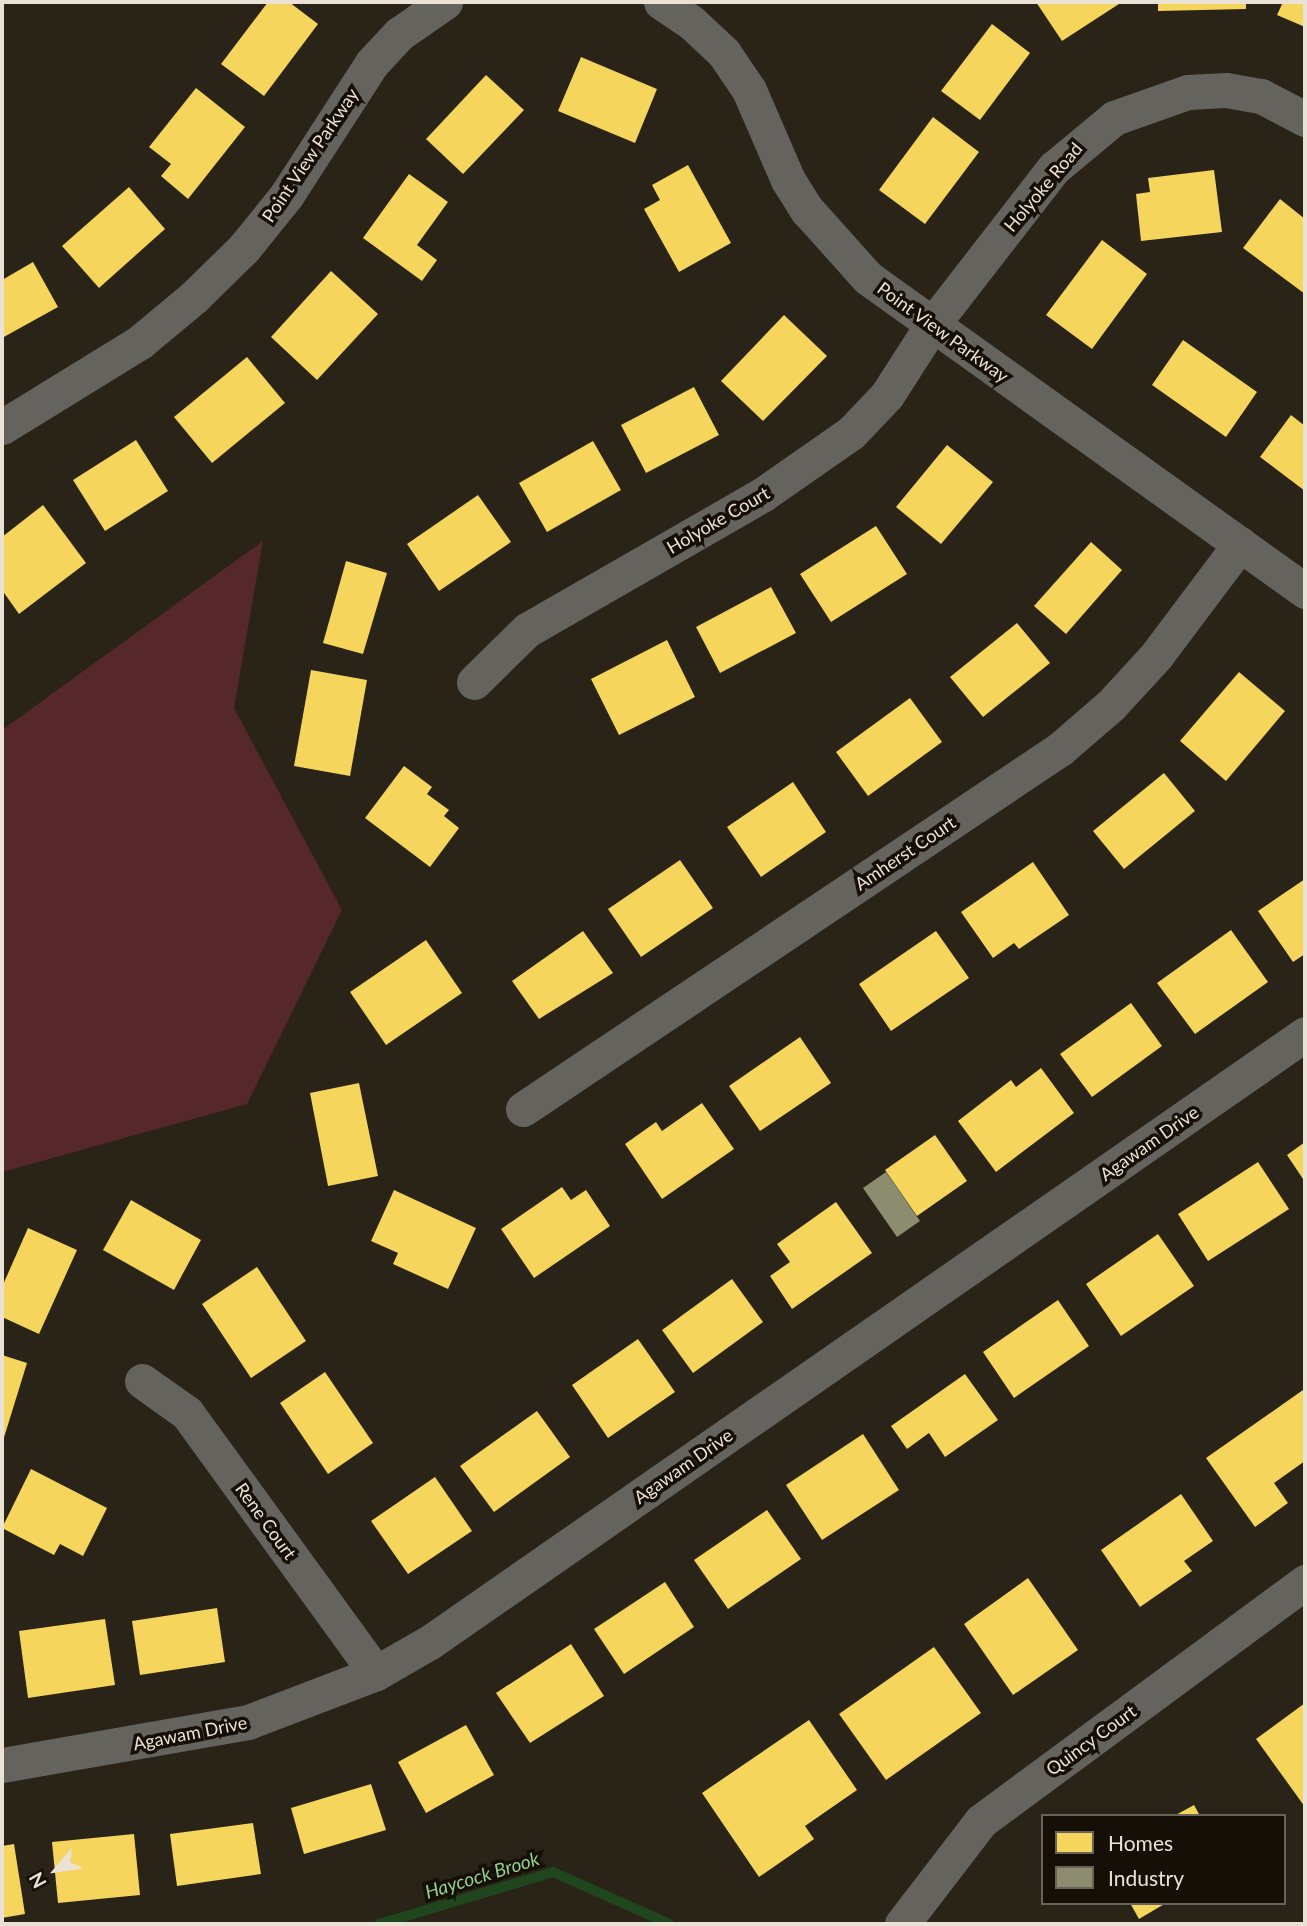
<!DOCTYPE html>
<style>
body{margin:0}
#map{position:relative;width:1307px;height:1926px;overflow:hidden;background:#292318;font-family:Lato,sans-serif}
div>[style]{position:absolute}
.green>*{inset:0;background:#56272b}
.homes>*{inset:0;background:#f6d55c}
.industry>*{inset:0;background:#8c8c6e}
.stream>*{height:10px;margin:-5px;padding:0 5px;transform-origin:5px;border-radius:5px;background:#1f461c}
.street>*{height:35px;margin:-17.5px;padding:0 17.5px;transform-origin:17.5px;border-radius:17.5px;background:#64635e}
span{translate:-50% -50%;white-space:nowrap;text-align:center;line-height:1.15;-webkit-text-stroke:7px #150f07;paint-order:stroke}
.street-label{font-size:18px;color:#eae2d5}
.water-label{font-size:19px;color:#91d28c;font-style:italic}
.frame{position:absolute;inset:0;border:4px solid #eae2d5;pointer-events:none}
.legend{position:absolute;left:1041px;top:1814px;width:245px;height:91px;box-sizing:border-box;background:#150f07;border:2px solid #6a6359;margin:0;padding:9px 12px;list-style:none;font-size:21px;color:#eae2d5}
.legend li{display:flex;align-items:center;gap:14px;height:35px}
.legend b{width:35px;border:2px solid #6a6359}
.north{position:absolute;left:21px;top:1835px;width:70px;height:70px;-webkit-text-stroke:5px #150f07;paint-order:stroke;rotate:241deg;font-size:19px;font-weight:700;line-height:28px;text-align:center;color:#eae2d5}
.north::after{content:'';display:block;margin:auto;width:24px;height:32px;background:#eae2d5;clip-path:polygon(50% 0,100% 100%,50% 72%,0 100%)}
</style>
<div id="map">
<div class="green">
<i style="clip-path:polygon(263px 541px,234px 708px,342px 910px,247px 1104px,2px 1172px,2px 730px)"></i>
</div>
<div class="homes">
<i style="clip-path:polygon(268px 2px,289px 2px,318px 24px,264px 96px,221px 64px)"></i>
<i style="clip-path:polygon(1036px 2px,1122px 2px,1062px 41px)"></i>
<i style="clip-path:polygon(1158px 2px,1246px 2px,1246px 9px,1158px 11px)"></i>
<i style="clip-path:polygon(1283px 2px,1305px 2px,1305px 27px,1277px 15px)"></i>
<i style="clip-path:polygon(992px 24px,1030px 53px,980px 120px,941px 91px)"></i>
<i style="clip-path:polygon(581px 57px,657px 89px,635px 143px,558px 111px)"></i>
<i style="clip-path:polygon(486px 75px,524px 110px,463px 174px,426px 139px)"></i>
<i style="clip-path:polygon(196px 88px,245px 127px,188px 199px,161px 176px,171px 164px,149px 147px)"></i>
<i style="clip-path:polygon(933px 117px,979px 152px,925px 224px,879px 190px)"></i>
<i style="clip-path:polygon(688px 165px,731px 243px,679px 272px,644px 209px,660px 200px,652px 185px)"></i>
<i style="clip-path:polygon(1214px 170px,1222px 232px,1141px 241px,1136px 194px,1150px 192px,1148px 178px)"></i>
<i style="clip-path:polygon(409px 174px,448px 202px,417px 245px,437px 260px,422px 281px,363px 238px)"></i>
<i style="clip-path:polygon(129px 187px,165px 229px,99px 288px,62px 246px)"></i>
<i style="clip-path:polygon(1280px 199px,1305px 219px,1305px 294px,1243px 248px)"></i>
<i style="clip-path:polygon(1102px 240px,1147px 274px,1092px 349px,1046px 315px)"></i>
<i style="clip-path:polygon(33px 262px,58px 307px,2px 338px,2px 280px)"></i>
<i style="clip-path:polygon(331px 271px,378px 314px,317px 380px,271px 337px)"></i>
<i style="clip-path:polygon(784px 315px,827px 356px,763px 421px,721px 381px)"></i>
<i style="clip-path:polygon(1183px 340px,1257px 392px,1226px 437px,1152px 385px)"></i>
<i style="clip-path:polygon(247px 357px,285px 403px,212px 463px,174px 417px)"></i>
<i style="clip-path:polygon(694px 387px,719px 435px,646px 473px,621px 425px)"></i>
<i style="clip-path:polygon(1291px 415px,1305px 426px,1305px 491px,1260px 457px)"></i>
<i style="clip-path:polygon(136px 440px,168px 491px,105px 531px,73px 480px)"></i>
<i style="clip-path:polygon(593px 441px,621px 490px,547px 532px,519px 483px)"></i>
<i style="clip-path:polygon(947px 445px,993px 482px,941px 544px,896px 507px)"></i>
<i style="clip-path:polygon(478px 495px,511px 542px,439px 591px,407px 544px)"></i>
<i style="clip-path:polygon(43px 505px,86px 563px,19px 614px,2px 590px,2px 537px)"></i>
<i style="clip-path:polygon(876px 526px,907px 574px,831px 622px,800px 574px)"></i>
<i style="clip-path:polygon(1091px 542px,1122px 570px,1066px 634px,1034px 606px)"></i>
<i style="clip-path:polygon(346px 561px,387px 573px,363px 654px,323px 643px)"></i>
<i style="clip-path:polygon(771px 587px,796px 633px,720px 673px,696px 627px)"></i>
<i style="clip-path:polygon(1017px 623px,1050px 663px,983px 717px,950px 677px)"></i>
<i style="clip-path:polygon(667px 640px,695px 697px,619px 735px,591px 679px)"></i>
<i style="clip-path:polygon(311px 670px,367px 680px,350px 776px,294px 766px)"></i>
<i style="clip-path:polygon(1239px 672px,1285px 711px,1226px 781px,1180px 741px)"></i>
<i style="clip-path:polygon(910px 698px,942px 742px,868px 796px,836px 752px)"></i>
<i style="clip-path:polygon(404px 766px,432px 787px,427px 794px,449px 810px,444px 816px,459px 828px,430px 867px,365px 818px)"></i>
<i style="clip-path:polygon(1164px 773px,1195px 811px,1124px 869px,1093px 831px)"></i>
<i style="clip-path:polygon(793px 782px,826px 832px,761px 877px,727px 827px)"></i>
<i style="clip-path:polygon(680px 860px,713px 908px,641px 957px,608px 909px)"></i>
<i style="clip-path:polygon(1033px 862px,1069px 915px,1019px 949px,1014px 943px,993px 958px,961px 912px)"></i>
<i style="clip-path:polygon(1305px 879px,1305px 954px,1293px 962px,1258px 911px)"></i>
<i style="clip-path:polygon(1231px 930px,1268px 982px,1195px 1034px,1157px 983px)"></i>
<i style="clip-path:polygon(583px 931px,613px 973px,539px 1019px,512px 981px)"></i>
<i style="clip-path:polygon(936px 931px,969px 978px,891px 1031px,859px 984px)"></i>
<i style="clip-path:polygon(426px 940px,462px 993px,386px 1045px,350px 992px)"></i>
<i style="clip-path:polygon(1131px 1003px,1162px 1046px,1092px 1097px,1060px 1054px)"></i>
<i style="clip-path:polygon(800px 1037px,831px 1083px,760px 1131px,729px 1086px)"></i>
<i style="clip-path:polygon(1041px 1068px,1074px 1113px,996px 1172px,958px 1121px,1011px 1080px,1016px 1087px)"></i>
<i style="clip-path:polygon(359px 1083px,378px 1176px,328px 1186px,310px 1093px)"></i>
<i style="clip-path:polygon(702px 1103px,734px 1149px,662px 1199px,625px 1144px,656px 1122px,662px 1131px)"></i>
<i style="clip-path:polygon(935px 1135px,967px 1181px,917px 1216px,885px 1170px)"></i>
<i style="clip-path:polygon(1305px 1142px,1305px 1182px,1287px 1155px)"></i>
<i style="clip-path:polygon(1258px 1162px,1289px 1209px,1208px 1261px,1178px 1214px)"></i>
<i style="clip-path:polygon(562px 1187px,571px 1200px,586px 1190px,610px 1226px,534px 1278px,501px 1229px)"></i>
<i style="clip-path:polygon(394px 1190px,476px 1228px,448px 1289px,393px 1264px,398px 1253px,371px 1241px)"></i>
<i style="clip-path:polygon(131px 1200px,201px 1240px,174px 1290px,103px 1250px)"></i>
<i style="clip-path:polygon(836px 1202px,872px 1253px,792px 1309px,770px 1276px,790px 1262px,777px 1244px)"></i>
<i style="clip-path:polygon(28px 1228px,77px 1250px,39px 1334px,2px 1317px,2px 1287px)"></i>
<i style="clip-path:polygon(1158px 1234px,1194px 1286px,1121px 1336px,1086px 1284px)"></i>
<i style="clip-path:polygon(257px 1267px,306px 1341px,251px 1378px,202px 1304px)"></i>
<i style="clip-path:polygon(732px 1279px,763px 1322px,693px 1373px,662px 1330px)"></i>
<i style="clip-path:polygon(1058px 1300px,1089px 1346px,1014px 1398px,983px 1352px)"></i>
<i style="clip-path:polygon(638px 1339px,675px 1392px,608px 1438px,572px 1385px)"></i>
<i style="clip-path:polygon(2px 1355px,27px 1363px,2px 1444px)"></i>
<i style="clip-path:polygon(325px 1372px,373px 1443px,328px 1474px,280px 1403px)"></i>
<i style="clip-path:polygon(965px 1374px,998px 1420px,945px 1457px,929px 1433px,907px 1449px,891px 1426px)"></i>
<i style="clip-path:polygon(1303px 1390px,1305px 1461px,1274px 1483px,1288px 1503px,1255px 1527px,1206px 1458px)"></i>
<i style="clip-path:polygon(537px 1411px,570px 1457px,494px 1512px,460px 1466px)"></i>
<i style="clip-path:polygon(863px 1434px,899px 1490px,822px 1540px,786px 1485px)"></i>
<i style="clip-path:polygon(31px 1469px,107px 1508px,83px 1556px,60px 1544px,54px 1555px,2px 1528px)"></i>
<i style="clip-path:polygon(435px 1477px,472px 1531px,408px 1574px,371px 1521px)"></i>
<i style="clip-path:polygon(1181px 1494px,1213px 1541px,1184px 1561px,1192px 1571px,1140px 1607px,1101px 1550px)"></i>
<i style="clip-path:polygon(767px 1510px,801px 1559px,728px 1609px,694px 1560px)"></i>
<i style="clip-path:polygon(1028px 1578px,1078px 1650px,1013px 1695px,964px 1624px)"></i>
<i style="clip-path:polygon(665px 1582px,694px 1627px,624px 1674px,594px 1629px)"></i>
<i style="clip-path:polygon(217px 1608px,225px 1662px,140px 1675px,132px 1621px)"></i>
<i style="clip-path:polygon(105px 1619px,115px 1685px,28px 1698px,19px 1631px)"></i>
<i style="clip-path:polygon(571px 1644px,604px 1696px,530px 1743px,496px 1693px)"></i>
<i style="clip-path:polygon(934px 1647px,981px 1713px,886px 1780px,839px 1714px)"></i>
<i style="clip-path:polygon(1305px 1703px,1305px 1807px,1256px 1739px)"></i>
<i style="clip-path:polygon(809px 1720px,857px 1790px,805px 1826px,814px 1839px,759px 1877px,702px 1793px)"></i>
<i style="clip-path:polygon(466px 1725px,494px 1775px,426px 1813px,398px 1762px)"></i>
<i style="clip-path:polygon(371px 1784px,386px 1830px,304px 1854px,291px 1808px)"></i>
<i style="clip-path:polygon(1194px 1805px,1200px 1816px,1174px 1816px)"></i>
<i style="clip-path:polygon(253px 1823px,261px 1874px,177px 1886px,170px 1834px)"></i>
<i style="clip-path:polygon(134px 1834px,140px 1895px,58px 1903px,52px 1842px)"></i>
<i style="clip-path:polygon(14px 1844px,25px 1914px,2px 1918px,2px 1846px)"></i>
<i style="clip-path:polygon(1130px 1903px,1166px 1903px,1139px 1919px)"></i>
</div>
<div class="industry">
<i style="clip-path:polygon(886px 1172px,920px 1221px,897px 1237px,863px 1188px)"></i>
</div>
<div class="stream">
<i style="left:379px;top:1924px;width:182px;rotate:-16.6deg"></i>
<i style="left:553px;top:1872px;width:127px;rotate:24.1deg"></i>
</div>
<div class="street">
<i style="left:661px;top:2px;width:36px;rotate:34deg"></i>
<i style="left:691px;top:22px;width:45px;rotate:43.2deg"></i>
<i style="left:724px;top:53px;width:45px;rotate:56deg"></i>
<i style="left:749px;top:90px;width:98px;rotate:66.6deg"></i>
<i style="left:788px;top:180px;width:36px;rotate:58deg"></i>
<i style="left:807px;top:210px;width:91px;rotate:48.1deg"></i>
<i style="left:868px;top:278px;width:538px;rotate:35.61deg"></i>
<i style="left:2px;top:427px;width:162px;rotate:-31.6deg"></i>
<i style="left:140px;top:342px;width:70px;rotate:-39.8deg"></i>
<i style="left:194px;top:297px;width:70px;rotate:-44.4deg"></i>
<i style="left:244px;top:248px;width:67px;rotate:-51.1deg"></i>
<i style="left:286px;top:196px;width:158px;rotate:-57.1deg"></i>
<i style="left:372px;top:63px;width:40px;rotate:-47deg"></i>
<i style="left:399px;top:34px;width:56px;rotate:-34.8deg"></i>
<i style="left:474px;top:682px;width:74px;rotate:-44.5deg"></i>
<i style="left:527px;top:630px;width:271px;rotate:-29.9deg"></i>
<i style="left:762px;top:495px;width:108px;rotate:-34.9deg"></i>
<i style="left:851px;top:433px;width:52px;rotate:-46.5deg"></i>
<i style="left:887px;top:395px;width:83px;rotate:-57.3deg"></i>
<i style="left:932px;top:325px;width:199px;rotate:-52.2deg"></i>
<i style="left:1054px;top:168px;width:78px;rotate:-39.8deg"></i>
<i style="left:1114px;top:118px;width:78px;rotate:-19.4deg"></i>
<i style="left:1188px;top:92px;width:38px;rotate:-3deg"></i>
<i style="left:1226px;top:90px;width:36px;rotate:10deg"></i>
<i style="left:1261px;top:96px;width:50px;rotate:27.6deg"></i>
<i style="left:523px;top:1109px;width:647px;rotate:-33.84deg"></i>
<i style="left:1060px;top:749px;width:67px;rotate:-40.8deg"></i>
<i style="left:1111px;top:705px;width:67px;rotate:-47.4deg"></i>
<i style="left:1156px;top:656px;width:140px;rotate:-53.1deg"></i>
<i style="left:142px;top:1381px;width:55px;rotate:35.4deg"></i>
<i style="left:187px;top:1413px;width:321px;rotate:54deg"></i>
<i style="left:2px;top:1765px;width:250px;rotate:-9.9deg"></i>
<i style="left:248px;top:1722px;width:137px;rotate:-20.9deg"></i>
<i style="left:376px;top:1673px;width:62px;rotate:-29.9deg"></i>
<i style="left:430px;top:1642px;width:1065px;rotate:-34.79deg"></i>
<i style="left:902px;top:1924px;width:130px;rotate:-52.5deg"></i>
<i style="left:981px;top:1821px;width:403px;rotate:-36.4deg"></i>
</div>
<div class="street-label">
<span style="left:310px;top:155px;rotate:-56deg">Point View Parkway</span>
<span style="left:1043px;top:187px;rotate:-50deg">Holyoke Road</span>
<span style="left:943px;top:332px;rotate:36deg">Point View Parkway</span>
<span style="left:718px;top:520px;rotate:-30deg">Holyoke Court</span>
<span style="left:905px;top:853px;rotate:-34deg">Amherst Court</span>
<span style="left:1149px;top:1143px;rotate:-35deg">Agawam Drive</span>
<span style="left:683px;top:1466px;rotate:-35deg">Agawam Drive</span>
<span style="left:266px;top:1521px;rotate:54deg">Rene Court</span>
<span style="left:190px;top:1733px;rotate:-11deg">Agawam Drive</span>
<span style="left:1091px;top:1740px;rotate:-36deg">Quincy Court</span>
</div>
<div class="water-label">
<span style="left:482px;top:1875px;rotate:-17deg">Haycock Brook</span>
</div>
<div class="frame"></div>
<ul class="legend">
<li><b style="height:19px;background:#f6d55c"></b>Homes</li>
<li><b style="height:19px;background:#8c8c6e"></b>Industry</li>
</ul>
<div class="north">N</div>
</div>
